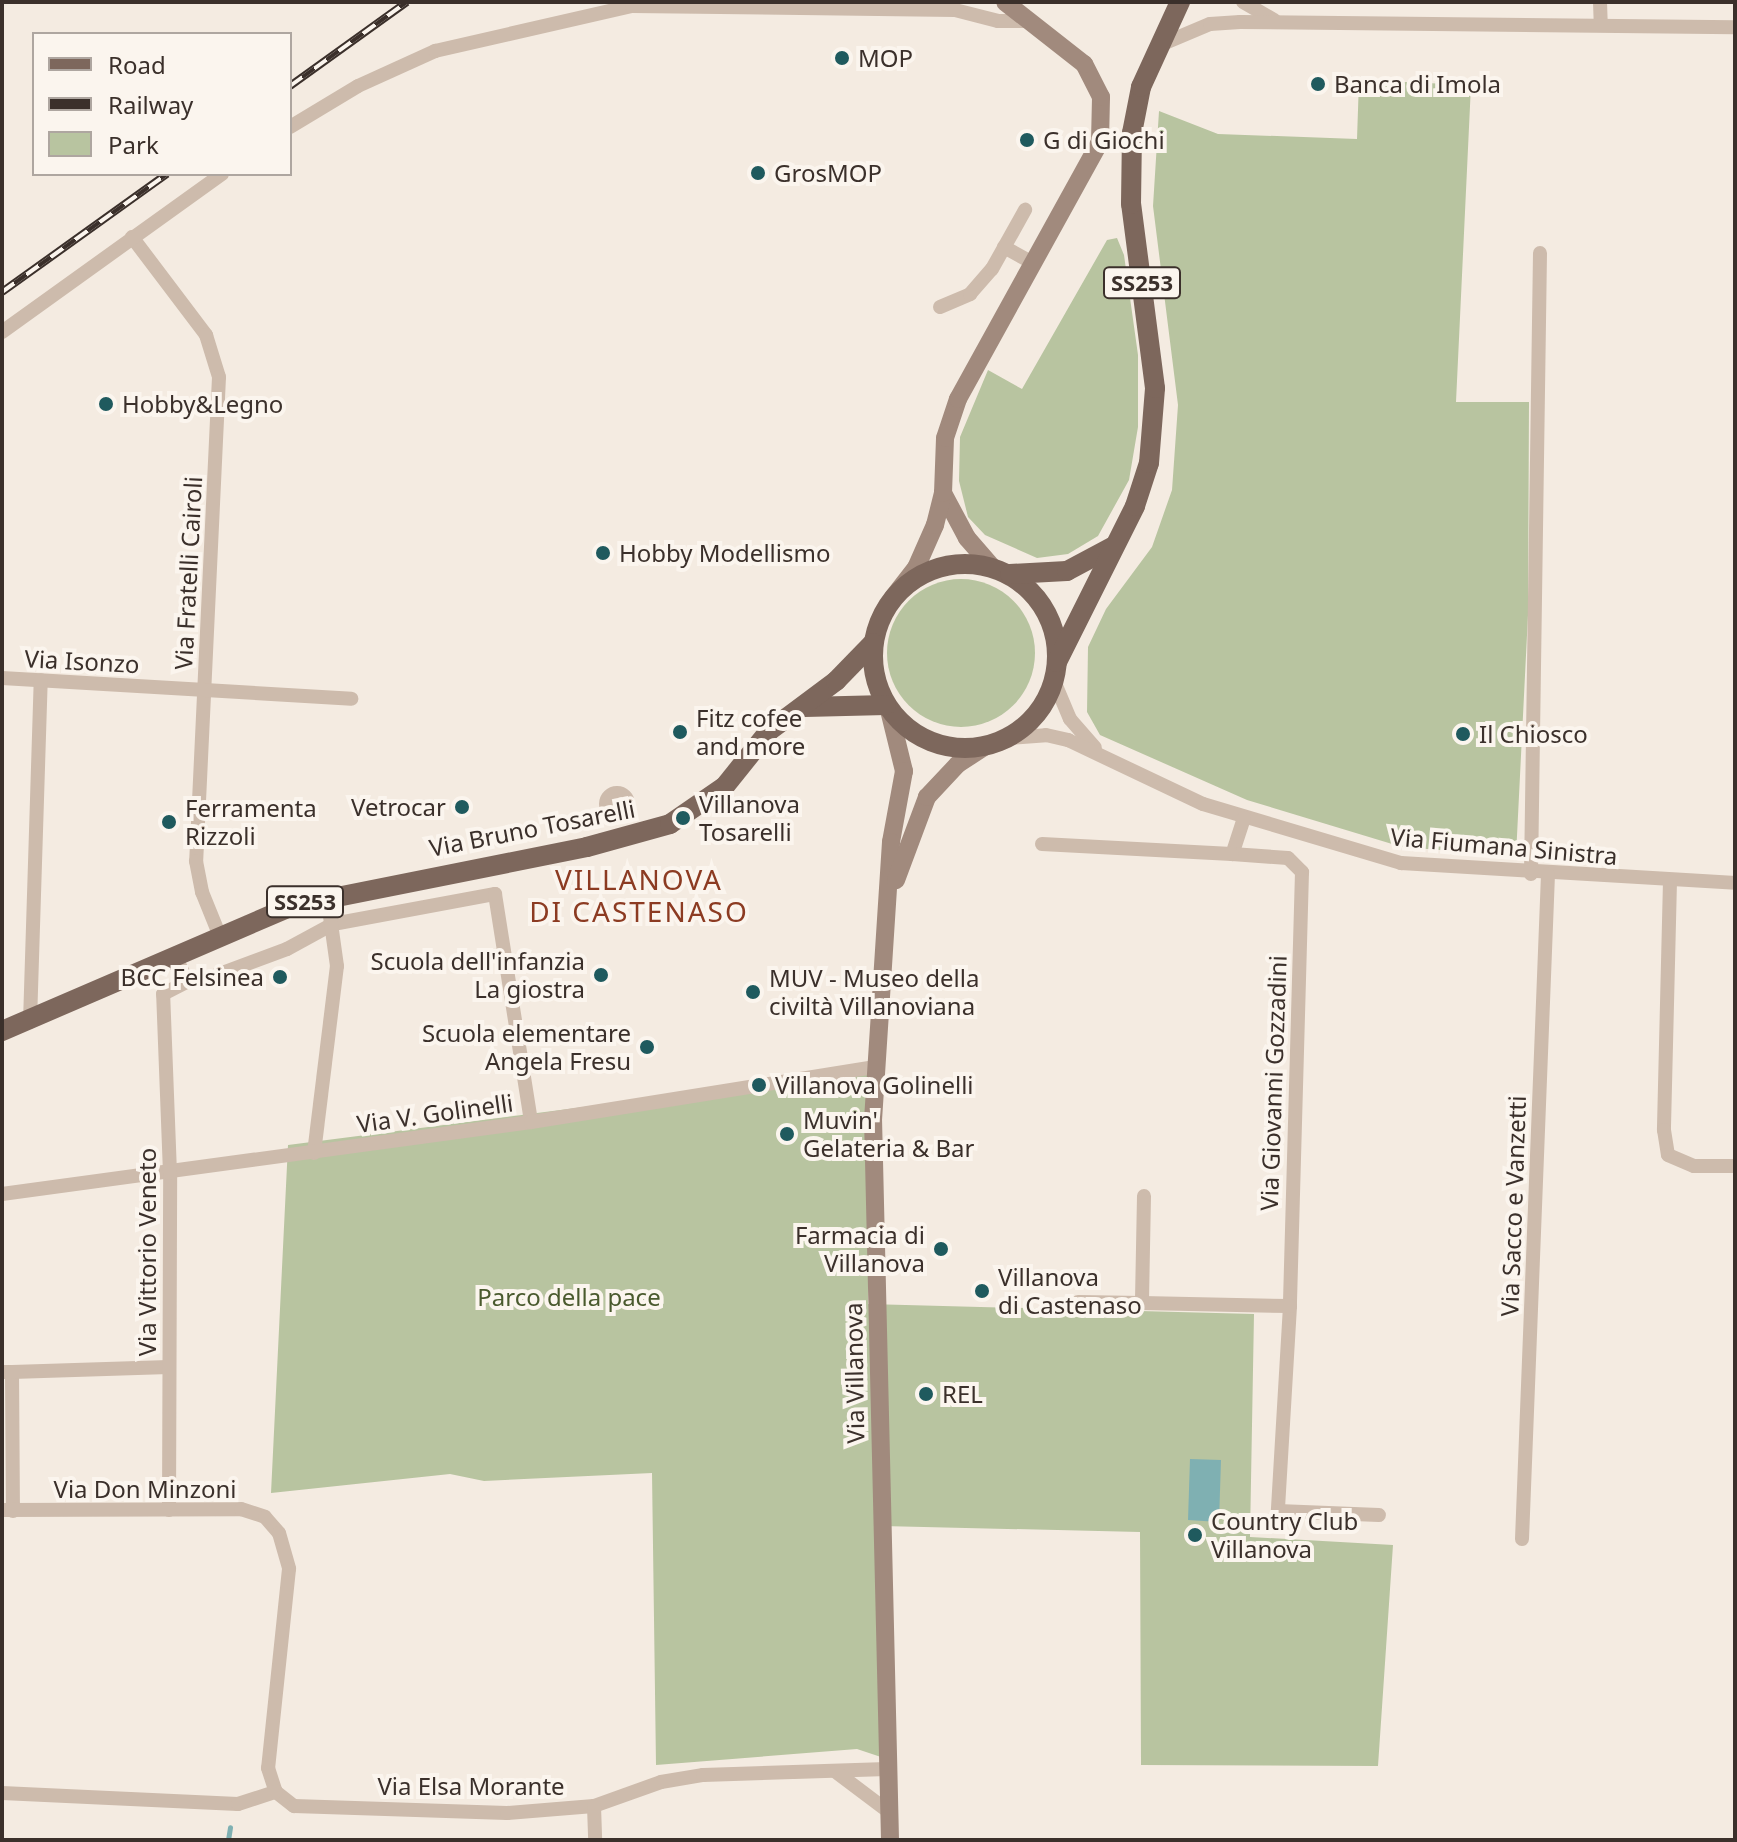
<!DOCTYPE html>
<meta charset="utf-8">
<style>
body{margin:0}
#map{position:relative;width:1737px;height:1842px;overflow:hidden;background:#f4ebe1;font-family:"Noto Sans",sans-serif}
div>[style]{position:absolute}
.green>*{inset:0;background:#b8c4a0}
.round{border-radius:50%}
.water>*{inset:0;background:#7fb0b2}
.stream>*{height:5px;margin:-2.5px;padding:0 2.5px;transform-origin:2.5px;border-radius:2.5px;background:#7fb0b2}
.street>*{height:14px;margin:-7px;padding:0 7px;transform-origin:7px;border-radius:7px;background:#cdbbac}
.street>.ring{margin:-7px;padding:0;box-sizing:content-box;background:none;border:14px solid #cdbbac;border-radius:50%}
.secondary>*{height:18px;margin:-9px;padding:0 9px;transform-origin:9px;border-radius:9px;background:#a18a7d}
.primary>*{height:20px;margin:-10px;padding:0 10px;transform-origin:10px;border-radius:10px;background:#7d675c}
.primary>.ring{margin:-10px;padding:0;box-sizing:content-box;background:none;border:20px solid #7d675c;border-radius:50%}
.rail>*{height:8px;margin-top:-4px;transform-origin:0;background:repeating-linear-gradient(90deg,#fbf5ee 0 15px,#3b302b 0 30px);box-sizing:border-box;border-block:2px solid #3b302b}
.dots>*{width:22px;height:22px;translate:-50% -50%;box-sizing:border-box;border:4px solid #fbf5ee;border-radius:50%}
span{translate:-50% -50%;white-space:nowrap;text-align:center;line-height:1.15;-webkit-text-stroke:8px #fbf5ee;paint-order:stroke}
.shield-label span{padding:2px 6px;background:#fbf5ee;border:2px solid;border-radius:6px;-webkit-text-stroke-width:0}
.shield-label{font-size:22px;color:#3b302b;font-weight:700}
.poi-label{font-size:24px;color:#3b302b}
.left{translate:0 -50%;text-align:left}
.right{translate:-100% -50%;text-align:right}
.street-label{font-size:24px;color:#3b302b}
.park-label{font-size:24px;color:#4a5a2e}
.quarter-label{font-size:28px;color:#8c3b22;letter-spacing:2px}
.frame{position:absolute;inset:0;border:4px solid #3b302b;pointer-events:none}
.legend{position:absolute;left:32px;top:32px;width:260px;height:144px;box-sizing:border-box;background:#fbf5ee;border:2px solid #aea6a0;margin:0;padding:10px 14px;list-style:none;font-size:24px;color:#3b302b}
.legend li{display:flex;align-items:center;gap:16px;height:40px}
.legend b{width:40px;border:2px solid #aea6a0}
</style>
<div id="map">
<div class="green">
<i style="clip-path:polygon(1359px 80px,1471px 85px,1456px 402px,1529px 402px,1528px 615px,1516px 856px,1402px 847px,1247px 800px,1100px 735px,1087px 712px,1088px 647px,1106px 609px,1152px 547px,1172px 490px,1178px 405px,1153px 206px,1159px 111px,1218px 134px,1357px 139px)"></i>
<i style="clip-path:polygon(1117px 238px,1124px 255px,1138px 355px,1138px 427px,1129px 480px,1098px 536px,1068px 554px,1037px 558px,985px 535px,968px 517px,959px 481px,960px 437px,988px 370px,1022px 389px,1107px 240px)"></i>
<i class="round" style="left:887px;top:579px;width:148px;height:148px"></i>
<i style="clip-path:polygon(872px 1070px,868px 1304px,1254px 1314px,1250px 1537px,1393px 1545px,1378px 1766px,1141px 1765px,1140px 1532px,882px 1526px,884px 1758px,857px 1749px,656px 1765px,652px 1473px,484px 1481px,450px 1474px,271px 1493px,288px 1145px)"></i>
</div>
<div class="water">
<i style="clip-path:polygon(1190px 1459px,1221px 1460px,1219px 1522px,1188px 1520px)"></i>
</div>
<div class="stream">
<i style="left:228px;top:1840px;width:13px;rotate:-81deg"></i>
</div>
<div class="street">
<i style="left:1243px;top:2px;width:36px;rotate:30deg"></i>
<i style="left:1600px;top:2px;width:23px;rotate:88deg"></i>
<i style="left:1160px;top:45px;width:54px;rotate:-22.8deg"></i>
<i style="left:1210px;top:24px;width:30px;rotate:-4deg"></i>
<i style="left:1240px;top:22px;width:495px;rotate:0.6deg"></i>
<i style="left:290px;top:127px;width:79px;rotate:-31.1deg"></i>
<i style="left:358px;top:86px;width:85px;rotate:-24.4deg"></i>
<i style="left:435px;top:51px;width:202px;rotate:-12.9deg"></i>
<i style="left:632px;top:6px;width:323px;rotate:0.7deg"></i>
<i style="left:955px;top:10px;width:44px;rotate:14.3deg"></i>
<i style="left:998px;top:21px;width:26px"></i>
<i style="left:132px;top:237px;width:123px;rotate:52.9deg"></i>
<i style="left:206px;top:335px;width:44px;rotate:72.8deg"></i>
<i style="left:219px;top:377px;width:485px;rotate:92.7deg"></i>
<i style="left:196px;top:861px;width:32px;rotate:79deg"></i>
<i style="left:202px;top:892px;width:45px;rotate:68deg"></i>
<i style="left:1004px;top:247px;width:33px;rotate:29deg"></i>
<i style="left:940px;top:307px;width:33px;rotate:-23deg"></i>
<i style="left:970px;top:294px;width:33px;rotate:-49deg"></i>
<i style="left:992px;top:269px;width:68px;rotate:-60.8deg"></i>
<i style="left:2px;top:332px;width:271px;rotate:-35.7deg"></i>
<i style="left:2px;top:678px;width:350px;rotate:3.4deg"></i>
<i style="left:1054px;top:681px;width:41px;rotate:67.2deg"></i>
<i style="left:1070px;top:719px;width:38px;rotate:49deg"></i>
<i style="left:1007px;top:738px;width:39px;rotate:-4deg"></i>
<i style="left:1046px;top:735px;width:23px;rotate:13deg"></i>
<i style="left:1068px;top:740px;width:149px;rotate:25.4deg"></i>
<i style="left:1203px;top:804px;width:207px;rotate:16.6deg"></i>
<i style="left:1401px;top:863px;width:335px;rotate:3.4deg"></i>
<i class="ring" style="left:606px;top:793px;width:8px;height:8px"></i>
<i style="left:1244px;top:818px;width:38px;rotate:108deg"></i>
<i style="left:1232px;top:854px;width:56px;rotate:4.1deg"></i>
<i style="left:1288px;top:858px;width:20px;rotate:45deg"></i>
<i style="left:1302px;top:872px;width:434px;rotate:91.6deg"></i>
<i style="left:1290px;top:1306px;width:205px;rotate:93.4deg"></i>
<i style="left:1278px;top:1511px;width:101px;rotate:2.3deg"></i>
<i style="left:1042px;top:844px;width:190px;rotate:3deg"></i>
<i style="left:1531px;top:874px;width:621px;rotate:-89.17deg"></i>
<i style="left:1670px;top:881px;width:249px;rotate:91.4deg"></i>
<i style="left:1664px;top:1130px;width:25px;rotate:81deg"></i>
<i style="left:1668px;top:1155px;width:28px;rotate:23deg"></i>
<i style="left:1694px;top:1166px;width:41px"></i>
<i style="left:174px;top:955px;width:30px;rotate:62deg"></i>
<i style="left:188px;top:981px;width:18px;rotate:-6deg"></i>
<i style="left:206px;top:979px;width:86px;rotate:-20.3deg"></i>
<i style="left:287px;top:949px;width:52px;rotate:-28.5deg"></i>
<i style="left:333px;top:924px;width:165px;rotate:-10.5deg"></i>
<i style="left:495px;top:894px;width:231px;rotate:81deg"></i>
<i style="left:30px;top:1022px;width:342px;rotate:-88.2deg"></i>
<i style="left:314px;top:1153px;width:188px;rotate:-83deg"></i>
<i style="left:337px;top:966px;width:72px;rotate:-98deg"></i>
<i style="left:2px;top:1194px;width:534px;rotate:-7.75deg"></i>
<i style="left:531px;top:1122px;width:347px;rotate:-9.1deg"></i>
<i style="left:1144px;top:1196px;width:107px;rotate:91.1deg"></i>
<i style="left:1142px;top:1303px;width:148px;rotate:1.2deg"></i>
<i style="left:1078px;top:1302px;width:64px;rotate:0.9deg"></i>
<i style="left:2px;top:1372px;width:10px"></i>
<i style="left:12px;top:1372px;width:139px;rotate:89.6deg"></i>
<i style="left:12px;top:1372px;width:157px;rotate:-1.8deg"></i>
<i style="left:2px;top:1510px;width:239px;rotate:-0.2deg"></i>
<i style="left:241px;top:1509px;width:25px;rotate:18deg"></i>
<i style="left:265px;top:1517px;width:21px;rotate:49deg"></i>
<i style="left:279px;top:1533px;width:37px;rotate:74deg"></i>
<i style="left:289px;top:1569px;width:200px;rotate:96deg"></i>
<i style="left:268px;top:1768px;width:25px;rotate:72deg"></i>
<i style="left:276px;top:1792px;width:23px;rotate:38deg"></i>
<i style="left:294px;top:1806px;width:213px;rotate:1.9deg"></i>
<i style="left:507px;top:1813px;width:87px;rotate:-4.6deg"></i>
<i style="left:594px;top:1806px;width:71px;rotate:-19.7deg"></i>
<i style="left:661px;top:1782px;width:43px;rotate:-9.5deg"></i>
<i style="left:703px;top:1775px;width:184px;rotate:-1.9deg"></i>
<i style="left:169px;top:1510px;width:337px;rotate:-89.8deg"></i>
<i style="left:170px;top:1173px;width:179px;rotate:-92.2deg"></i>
<i style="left:163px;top:994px;width:28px;rotate:-27deg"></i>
<i style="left:1522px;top:1539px;width:665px;rotate:-87.76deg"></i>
<i style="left:836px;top:1772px;width:66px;rotate:37deg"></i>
<i style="left:2px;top:1793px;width:236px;rotate:2.7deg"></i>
<i style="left:238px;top:1804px;width:40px;rotate:-18deg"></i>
<i style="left:594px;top:1806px;width:34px;rotate:88deg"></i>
</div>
<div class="secondary">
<i style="left:943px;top:493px;width:51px;rotate:61.9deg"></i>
<i style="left:967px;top:538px;width:40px;rotate:49deg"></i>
<i style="left:894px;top:596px;width:36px;rotate:-52deg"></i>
<i style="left:916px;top:568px;width:47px;rotate:-66.2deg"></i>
<i style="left:935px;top:525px;width:33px;rotate:-76deg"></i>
<i style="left:943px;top:493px;width:55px;rotate:-87.9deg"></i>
<i style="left:945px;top:438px;width:41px;rotate:-71.6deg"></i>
<i style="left:958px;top:399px;width:294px;rotate:-61.1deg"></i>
<i style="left:1100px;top:142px;width:45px;rotate:-88.7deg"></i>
<i style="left:1101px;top:97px;width:37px;rotate:-117deg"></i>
<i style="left:1084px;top:64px;width:100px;rotate:-141.9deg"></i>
<i style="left:889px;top:710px;width:63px;rotate:76.2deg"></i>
<i style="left:904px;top:771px;width:72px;rotate:100.4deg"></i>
<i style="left:891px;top:842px;width:277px;rotate:93.7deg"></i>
<i style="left:873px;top:1118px;width:722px;rotate:88.65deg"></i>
<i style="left:896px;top:880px;width:89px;rotate:-69.5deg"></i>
<i style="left:927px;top:797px;width:45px;rotate:-46.8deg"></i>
<i style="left:958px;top:764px;width:33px;rotate:-33deg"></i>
</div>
<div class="primary">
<i class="ring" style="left:873px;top:564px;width:164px;height:164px"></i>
<i style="left:1010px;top:574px;width:57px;rotate:-3deg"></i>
<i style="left:1067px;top:571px;width:51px;rotate:-28.1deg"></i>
<i style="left:1057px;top:662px;width:174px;rotate:-63.4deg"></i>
<i style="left:1135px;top:506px;width:45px;rotate:-72deg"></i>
<i style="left:1149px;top:463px;width:75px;rotate:-85.4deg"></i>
<i style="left:1155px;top:388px;width:186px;rotate:-97.4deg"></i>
<i style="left:1131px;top:204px;width:71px;rotate:-89.2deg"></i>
<i style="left:1132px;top:133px;width:47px;rotate:-78.9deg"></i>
<i style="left:1141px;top:87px;width:94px;rotate:-65.4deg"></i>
<i style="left:805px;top:707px;width:81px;rotate:-1.4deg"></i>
<i style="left:2px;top:1031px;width:316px;rotate:-23.3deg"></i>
<i style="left:292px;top:906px;width:301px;rotate:-11.3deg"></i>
<i style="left:587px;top:847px;width:86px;rotate:-15.5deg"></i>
<i style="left:670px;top:824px;width:67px;rotate:-34.6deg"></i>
<i style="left:725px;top:786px;width:70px;rotate:-51.3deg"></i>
<i style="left:769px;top:731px;width:84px;rotate:-36.7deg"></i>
<i style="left:836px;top:681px;width:53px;rotate:-45.8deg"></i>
</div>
<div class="rail">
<i style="left:290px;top:86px;width:144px;rotate:-35.7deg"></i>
<i style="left:2px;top:292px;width:203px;rotate:-35.6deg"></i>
</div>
<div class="dots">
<i style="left:842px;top:58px;background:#1f5a5e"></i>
<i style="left:1318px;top:84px;background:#1f5a5e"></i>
<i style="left:1027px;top:140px;background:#1f5a5e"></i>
<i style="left:758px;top:173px;background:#1f5a5e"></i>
<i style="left:106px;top:404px;background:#1f5a5e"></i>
<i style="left:603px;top:553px;background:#1f5a5e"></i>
<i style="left:680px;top:732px;background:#1f5a5e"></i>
<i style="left:1463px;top:734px;background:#1f5a5e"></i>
<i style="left:462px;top:807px;background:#1f5a5e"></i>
<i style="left:683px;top:818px;background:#1f5a5e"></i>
<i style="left:169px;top:822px;background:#1f5a5e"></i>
<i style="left:601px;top:975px;background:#1f5a5e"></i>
<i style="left:280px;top:977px;background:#1f5a5e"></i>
<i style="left:753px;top:992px;background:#1f5a5e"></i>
<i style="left:647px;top:1047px;background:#1f5a5e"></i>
<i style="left:759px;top:1085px;background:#1f5a5e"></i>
<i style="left:787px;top:1134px;background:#1f5a5e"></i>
<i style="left:941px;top:1249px;background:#1f5a5e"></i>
<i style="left:982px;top:1291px;background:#1f5a5e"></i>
<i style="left:926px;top:1394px;background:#1f5a5e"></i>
<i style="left:1195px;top:1535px;background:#1f5a5e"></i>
</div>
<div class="shield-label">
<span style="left:1142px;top:283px">SS253</span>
<span style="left:305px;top:902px">SS253</span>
</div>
<div class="poi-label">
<span class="left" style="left:858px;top:58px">MOP</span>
<span class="left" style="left:1334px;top:84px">Banca di Imola</span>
<span class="left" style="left:1043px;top:140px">G di Giochi</span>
<span class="left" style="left:774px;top:173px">GrosMOP</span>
<span class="left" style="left:122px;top:404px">Hobby&amp;Legno</span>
<span class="left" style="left:619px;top:553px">Hobby Modellismo</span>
<span class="left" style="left:696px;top:732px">Fitz cofee<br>and more</span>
<span class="left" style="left:1479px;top:734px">Il Chiosco</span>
<span class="left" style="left:699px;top:818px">Villanova<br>Tosarelli</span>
<span class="right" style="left:446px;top:807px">Vetrocar</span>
<span class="left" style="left:185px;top:822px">Ferramenta<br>Rizzoli</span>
<span class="right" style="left:585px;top:975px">Scuola dell'infanzia<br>La giostra</span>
<span class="right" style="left:264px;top:977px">BCC Felsinea</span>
<span class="left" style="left:769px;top:992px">MUV - Museo della<br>civiltà Villanoviana</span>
<span class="right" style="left:631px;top:1047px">Scuola elementare<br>Angela Fresu</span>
<span class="left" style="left:775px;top:1085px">Villanova Golinelli</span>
<span class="left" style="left:803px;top:1134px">Muvin'<br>Gelateria &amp; Bar</span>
<span class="right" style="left:925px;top:1249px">Farmacia di<br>Villanova</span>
<span class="left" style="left:998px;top:1291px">Villanova<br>di Castenaso</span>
<span class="left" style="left:942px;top:1394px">REL</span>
<span class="left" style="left:1211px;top:1535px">Country Club<br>Villanova</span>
</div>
<div class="street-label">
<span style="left:188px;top:573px;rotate:-87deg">Via Fratelli Cairoli</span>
<span style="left:82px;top:661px;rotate:3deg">Via Isonzo</span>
<span style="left:532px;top:828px;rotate:-11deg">Via Bruno Tosarelli</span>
<span style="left:1504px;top:846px;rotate:5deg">Via Fiumana Sinistra</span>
<span style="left:1273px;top:1083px;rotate:-88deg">Via Giovanni Gozzadini</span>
<span style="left:435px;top:1113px;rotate:-8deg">Via V. Golinelli</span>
<span style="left:1513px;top:1206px;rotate:-88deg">Via Sacco e Vanzetti</span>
<span style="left:147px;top:1252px;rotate:-90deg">Via Vittorio Veneto</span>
<span style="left:854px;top:1373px;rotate:-91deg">Via Villanova</span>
<span style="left:145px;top:1489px">Via Don Minzoni</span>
<span style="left:471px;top:1786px">Via Elsa Morante</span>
</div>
<div class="park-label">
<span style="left:569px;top:1297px">Parco della pace</span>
</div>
<div class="quarter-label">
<span style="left:639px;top:895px">VILLANOVA<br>DI CASTENASO</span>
</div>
<div class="frame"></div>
<ul class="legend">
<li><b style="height:10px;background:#7d675c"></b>Road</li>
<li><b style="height:10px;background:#3b302b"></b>Railway</li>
<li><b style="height:22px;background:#b8c4a0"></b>Park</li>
</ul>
</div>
